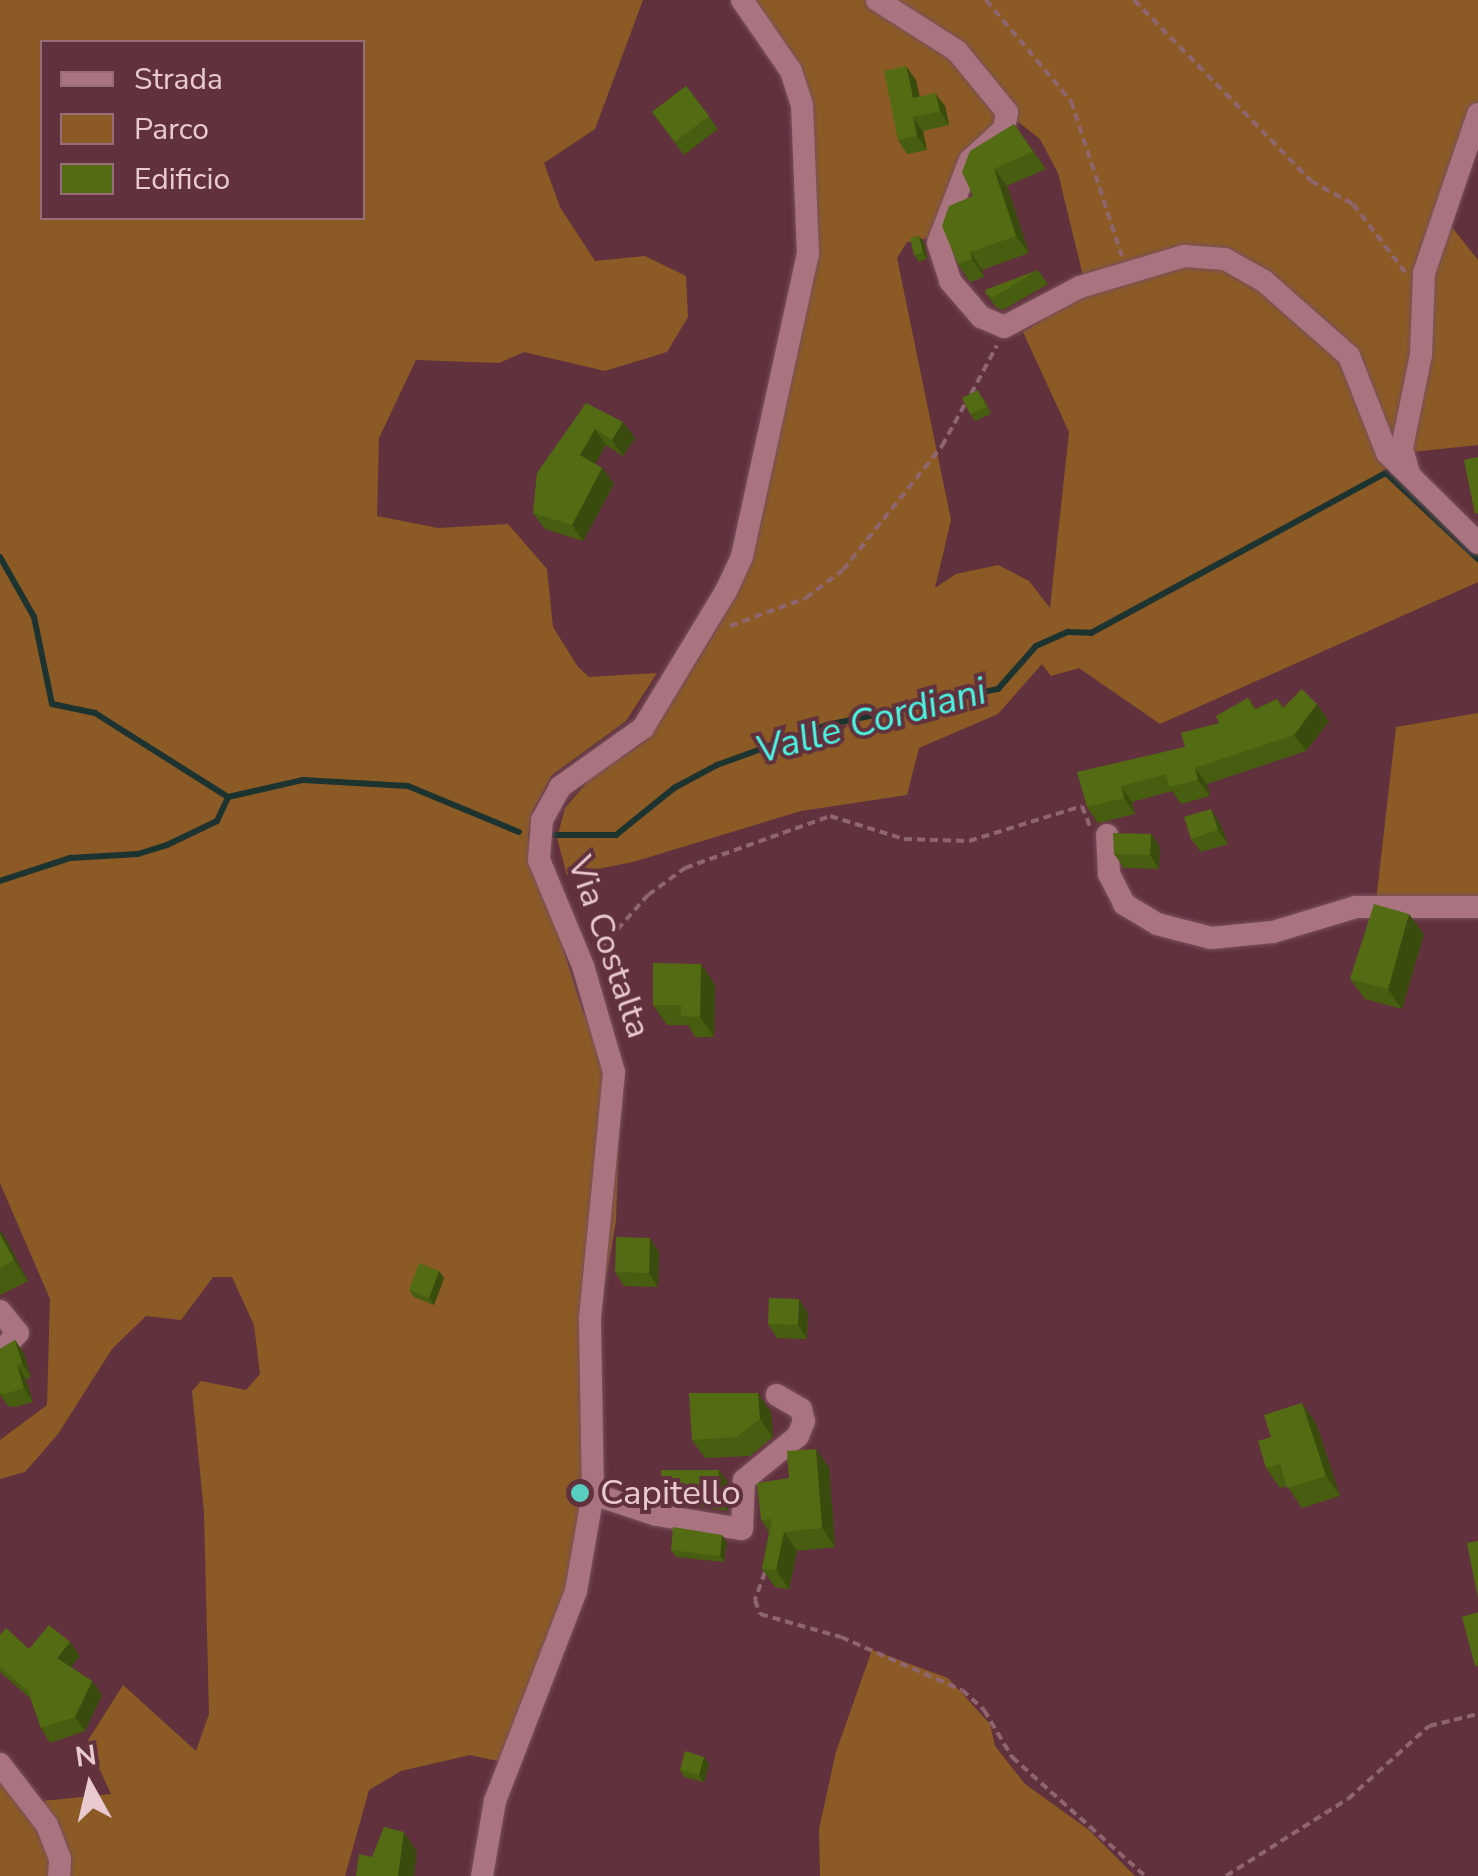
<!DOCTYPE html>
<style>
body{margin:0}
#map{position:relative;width:1478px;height:1876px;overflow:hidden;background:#61313d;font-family:"Nunito Sans",sans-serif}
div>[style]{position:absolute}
.green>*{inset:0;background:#8c5b25}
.stream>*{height:6px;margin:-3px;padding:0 3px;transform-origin:3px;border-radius:3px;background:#1d3330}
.path>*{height:4px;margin-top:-2px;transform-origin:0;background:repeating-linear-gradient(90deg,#8f656f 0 8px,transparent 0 13px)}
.roads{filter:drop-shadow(0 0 2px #78505b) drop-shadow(0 0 2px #78505b)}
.street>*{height:22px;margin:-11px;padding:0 11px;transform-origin:11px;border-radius:11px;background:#a9737f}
.wall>*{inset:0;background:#475d10}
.shaded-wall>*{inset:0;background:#3a4c0d}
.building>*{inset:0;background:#536c13}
.dots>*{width:28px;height:28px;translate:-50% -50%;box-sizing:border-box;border:5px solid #61313d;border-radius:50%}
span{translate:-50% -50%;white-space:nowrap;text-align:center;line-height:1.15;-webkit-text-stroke:8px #61313d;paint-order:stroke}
.street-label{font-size:35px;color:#e8cad0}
.poi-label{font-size:35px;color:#e8cad0}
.left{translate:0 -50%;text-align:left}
.water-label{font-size:38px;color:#4af5e3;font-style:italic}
.legend{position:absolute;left:40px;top:40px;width:325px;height:180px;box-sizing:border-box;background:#61313d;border:2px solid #976e78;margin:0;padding:12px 18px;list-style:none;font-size:30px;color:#e8cad0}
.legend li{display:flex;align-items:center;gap:20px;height:50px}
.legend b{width:50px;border:2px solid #976e78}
.north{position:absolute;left:40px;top:1736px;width:100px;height:100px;-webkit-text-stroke:8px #61313d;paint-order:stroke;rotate:352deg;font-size:28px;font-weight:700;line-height:40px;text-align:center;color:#e8cad0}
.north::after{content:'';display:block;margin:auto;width:35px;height:45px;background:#e8cad0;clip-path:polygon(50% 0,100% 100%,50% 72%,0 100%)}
</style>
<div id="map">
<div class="green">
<i style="clip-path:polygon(evenodd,0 0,643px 0,595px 129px,544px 163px,560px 207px,595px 261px,645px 256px,686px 276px,688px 317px,667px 352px,605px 371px,524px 352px,499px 363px,416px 360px,379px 438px,377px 516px,438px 528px,508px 524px,547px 569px,553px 627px,578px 667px,589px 677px,657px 673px,626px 721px,552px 775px,532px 812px,528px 837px,583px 1012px,621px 1067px,616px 1221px,590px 1371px,582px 1576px,521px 1766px,470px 1755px,401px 1771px,369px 1790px,345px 1876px,0 1876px,0 1780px,33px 1802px,111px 1794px,87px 1742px,123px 1685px,196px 1751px,209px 1714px,204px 1512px,192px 1391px,201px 1381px,246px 1390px,260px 1374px,254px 1325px,232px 1277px,213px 1277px,181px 1320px,146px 1316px,112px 1349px,58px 1434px,25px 1472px,0 1479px,0 1440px,47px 1405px,50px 1299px,0 1183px,0 0,42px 42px,362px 42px,362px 218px,42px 218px,42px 42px)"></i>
<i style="clip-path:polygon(evenodd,740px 0,1478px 0,1478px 148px,1451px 226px,1478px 260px,1478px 445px,1412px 452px,1418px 475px,1478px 535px,1478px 582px,1160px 724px,1079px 668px,1051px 676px,1042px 664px,998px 714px,919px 748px,907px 795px,801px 811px,633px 862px,567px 875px,557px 838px,565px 808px,589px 780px,646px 741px,665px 714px,720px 624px,759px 534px,754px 484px,811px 231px,803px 90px,740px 0,1004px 111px,1040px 139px,1058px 173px,1087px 292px,1023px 332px,1069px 432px,1050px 608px,1029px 581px,998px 565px,956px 574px,935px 588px,951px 520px,897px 258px,907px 242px,934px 237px,1004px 111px)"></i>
<i style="clip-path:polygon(1478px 713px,1478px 901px,1376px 901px,1396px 727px)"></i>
<i style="clip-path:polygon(872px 1650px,948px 1678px,990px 1724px,995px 1746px,1025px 1784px,1089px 1830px,1135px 1876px,820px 1876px,819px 1829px,836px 1752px)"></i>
</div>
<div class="stream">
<i style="left:0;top:557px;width:69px;rotate:60.5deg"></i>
<i style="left:34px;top:617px;width:89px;rotate:78.3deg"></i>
<i style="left:52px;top:704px;width:44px;rotate:11.8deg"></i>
<i style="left:95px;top:713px;width:157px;rotate:32.3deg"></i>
<i style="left:552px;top:835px;width:64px"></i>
<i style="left:616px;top:835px;width:75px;rotate:-39deg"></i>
<i style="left:674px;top:788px;width:49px;rotate:-28.1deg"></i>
<i style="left:717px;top:765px;width:117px;rotate:-20deg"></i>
<i style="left:827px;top:725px;width:175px;rotate:-11.9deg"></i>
<i style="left:998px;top:689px;width:57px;rotate:-48.5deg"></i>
<i style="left:1036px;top:646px;width:35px;rotate:-24deg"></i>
<i style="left:1068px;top:632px;width:23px;rotate:2deg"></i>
<i style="left:1091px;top:633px;width:336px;rotate:-28.5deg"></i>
<i style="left:1386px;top:473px;width:126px;rotate:43.1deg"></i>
<i style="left:0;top:881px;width:74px;rotate:-18.2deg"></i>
<i style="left:70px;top:858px;width:68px;rotate:-3.4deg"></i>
<i style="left:138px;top:854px;width:30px;rotate:-17deg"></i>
<i style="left:167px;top:845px;width:55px;rotate:-25.6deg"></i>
<i style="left:217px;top:821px;width:26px;rotate:-65deg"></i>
<i style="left:228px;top:797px;width:77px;rotate:-12.8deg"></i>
<i style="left:303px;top:780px;width:105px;rotate:3.3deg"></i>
<i style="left:408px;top:786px;width:120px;rotate:22.5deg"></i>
</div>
<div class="path">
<i style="left:986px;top:0;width:132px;rotate:49.9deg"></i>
<i style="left:1071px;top:101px;width:163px;rotate:71.8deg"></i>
<i style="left:1134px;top:0;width:253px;rotate:45.6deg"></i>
<i style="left:1311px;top:181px;width:48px;rotate:28.7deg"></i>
<i style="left:1353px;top:204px;width:86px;rotate:52.6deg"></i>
<i style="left:971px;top:394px;width:55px;rotate:-62deg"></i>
<i style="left:730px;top:626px;width:81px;rotate:-20.2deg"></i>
<i style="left:806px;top:598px;width:46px;rotate:-37.1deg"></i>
<i style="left:843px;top:570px;width:159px;rotate:-51.4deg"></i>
<i style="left:942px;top:446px;width:50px;rotate:-61.4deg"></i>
<i style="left:600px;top:949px;width:72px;rotate:-48.4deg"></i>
<i style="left:648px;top:895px;width:46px;rotate:-36.1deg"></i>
<i style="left:685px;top:868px;width:154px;rotate:-19.7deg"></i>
<i style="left:830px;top:816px;width:77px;rotate:17.3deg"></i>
<i style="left:904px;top:839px;width:65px;rotate:1.8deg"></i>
<i style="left:969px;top:841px;width:118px;rotate:-17.2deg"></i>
<i style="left:1082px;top:806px;width:22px;rotate:69deg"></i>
<i style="left:765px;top:1572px;width:30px;rotate:110deg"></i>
<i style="left:755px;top:1600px;width:15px;rotate:70deg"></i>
<i style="left:760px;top:1614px;width:84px;rotate:15.9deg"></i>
<i style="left:841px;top:1637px;width:132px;rotate:23.7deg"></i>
<i style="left:962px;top:1690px;width:30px;rotate:42deg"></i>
<i style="left:984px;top:1710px;width:55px;rotate:59.2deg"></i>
<i style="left:1012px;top:1757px;width:178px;rotate:41.8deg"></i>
<i style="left:1226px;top:1876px;width:144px;rotate:-32.3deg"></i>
<i style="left:1348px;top:1799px;width:109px;rotate:-42deg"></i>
<i style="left:1429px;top:1726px;width:50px;rotate:-13.8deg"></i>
</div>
<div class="roads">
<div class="street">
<i style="left:877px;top:0;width:95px;rotate:32.5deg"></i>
<i style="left:957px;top:51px;width:79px;rotate:50.7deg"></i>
<i style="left:1007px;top:112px;width:17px;rotate:100deg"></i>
<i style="left:1004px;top:129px;width:46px;rotate:137.6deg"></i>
<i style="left:970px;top:160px;width:89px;rotate:111.1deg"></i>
<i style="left:938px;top:243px;width:40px;rotate:72deg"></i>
<i style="left:950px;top:281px;width:48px;rotate:49.3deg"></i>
<i style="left:981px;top:317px;width:25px;rotate:23deg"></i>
<i style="left:1004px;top:327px;width:86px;rotate:-27.8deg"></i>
<i style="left:1080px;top:287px;width:109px;rotate:-16.6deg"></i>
<i style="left:1184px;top:256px;width:41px;rotate:4.2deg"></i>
<i style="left:1225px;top:259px;width:45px;rotate:29.4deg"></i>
<i style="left:1264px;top:281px;width:113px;rotate:41.4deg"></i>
<i style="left:1349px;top:356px;width:104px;rotate:68.6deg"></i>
<i style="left:1387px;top:453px;width:128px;rotate:44.7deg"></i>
<i style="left:1409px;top:473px;width:26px;rotate:-106deg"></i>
<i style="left:1402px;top:448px;width:95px;rotate:-78.5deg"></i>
<i style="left:1421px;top:355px;width:82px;rotate:-87.9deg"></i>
<i style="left:1424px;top:273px;width:168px;rotate:-71.2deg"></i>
<i style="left:1107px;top:835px;width:39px;rotate:87deg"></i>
<i style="left:1109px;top:874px;width:34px;rotate:63deg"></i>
<i style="left:1124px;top:904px;width:39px;rotate:31deg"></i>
<i style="left:1157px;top:924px;width:56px;rotate:14.5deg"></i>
<i style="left:1211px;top:938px;width:62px;rotate:-5.5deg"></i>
<i style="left:1273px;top:932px;width:87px;rotate:-16.8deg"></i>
<i style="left:1356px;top:907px;width:122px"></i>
<i style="left:0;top:1311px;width:28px;rotate:51deg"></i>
<i style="left:18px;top:1333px;width:26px;rotate:133deg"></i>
<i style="left:593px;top:1494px;width:67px;rotate:18.2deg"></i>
<i style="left:657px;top:1515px;width:86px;rotate:9.4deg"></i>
<i style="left:742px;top:1529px;width:49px;rotate:-87.7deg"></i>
<i style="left:744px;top:1480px;width:70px;rotate:-39.2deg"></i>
<i style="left:798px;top:1436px;width:16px;rotate:-68deg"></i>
<i style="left:804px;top:1421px;width:12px;rotate:-104deg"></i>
<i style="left:801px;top:1409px;width:28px;rotate:-150deg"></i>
<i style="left:0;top:1764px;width:77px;rotate:52.4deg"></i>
<i style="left:47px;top:1825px;width:36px;rotate:69deg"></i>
<i style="left:60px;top:1859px;width:17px;rotate:93deg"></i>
<i style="left:482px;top:1876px;width:76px;rotate:-80.2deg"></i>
<i style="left:495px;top:1801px;width:225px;rotate:-68.9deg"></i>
<i style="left:576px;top:1591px;width:98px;rotate:-80.1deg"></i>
<i style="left:593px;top:1494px;width:176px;rotate:-91deg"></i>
<i style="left:590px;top:1318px;width:247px;rotate:-84.4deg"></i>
<i style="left:614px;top:1072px;width:110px;rotate:-106.3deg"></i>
<i style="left:583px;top:966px;width:115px;rotate:-112.5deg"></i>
<i style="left:539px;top:860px;width:40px;rotate:-85.7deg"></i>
<i style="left:542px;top:820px;width:38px;rotate:-61deg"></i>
<i style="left:560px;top:787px;width:102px;rotate:-35.4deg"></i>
<i style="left:643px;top:728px;width:160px;rotate:-58.8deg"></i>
<i style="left:726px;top:591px;width:38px;rotate:-65deg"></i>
<i style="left:742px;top:556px;width:309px;rotate:-77.7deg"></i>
<i style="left:808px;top:254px;width:149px;rotate:-92.3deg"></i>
<i style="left:802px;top:105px;width:36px;rotate:-108deg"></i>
<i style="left:791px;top:71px;width:86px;rotate:-124.6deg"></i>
</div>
</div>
<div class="wall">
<i style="clip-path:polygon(916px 80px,919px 96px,945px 106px,949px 125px,923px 131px,927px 150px,907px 154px,898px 140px)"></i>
<i style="clip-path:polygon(686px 86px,718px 129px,684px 155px,652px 112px)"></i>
<i style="clip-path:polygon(1014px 124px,1046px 169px,1007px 186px,1029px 253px,982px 270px,984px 277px,970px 282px,958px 264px,973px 196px)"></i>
<i style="clip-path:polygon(919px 236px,924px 243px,927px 259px,919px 262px,914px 255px)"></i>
<i style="clip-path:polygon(1038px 270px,1048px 284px,1003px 310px,996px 307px,986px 294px)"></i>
<i style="clip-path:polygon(983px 397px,991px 414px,975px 421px,970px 414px)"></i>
<i style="clip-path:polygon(586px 403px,635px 438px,623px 456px,606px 445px,595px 464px,602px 468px,614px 484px,583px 541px,545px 529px,533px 513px)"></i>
<i style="clip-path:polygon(1248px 698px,1256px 709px,1277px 699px,1283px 707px,1329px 721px,1306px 751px,1207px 784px,1210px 796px,1181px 804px,1172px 791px,1132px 802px,1135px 814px,1098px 823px,1087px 807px,1185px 747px,1219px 723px)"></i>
<i style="clip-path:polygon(1220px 823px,1228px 844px,1201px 852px,1191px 839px)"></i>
<i style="clip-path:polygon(1151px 834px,1160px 847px,1159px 869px,1124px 868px,1114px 854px)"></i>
<i style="clip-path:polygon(1424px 934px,1402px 1009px,1365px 999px,1350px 979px)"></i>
<i style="clip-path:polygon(715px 984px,714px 1037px,695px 1037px,688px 1025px,667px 1025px,653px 1005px)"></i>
<i style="clip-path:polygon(0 1230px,28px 1281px,0 1295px)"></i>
<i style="clip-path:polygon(659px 1252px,658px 1287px,624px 1286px,615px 1272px)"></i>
<i style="clip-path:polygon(439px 1271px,444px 1278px,434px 1305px,414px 1297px,409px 1290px)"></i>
<i style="clip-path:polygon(808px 1313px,807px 1339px,777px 1338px,768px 1324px)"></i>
<i style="clip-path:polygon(15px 1340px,24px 1354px,31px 1377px,26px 1379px,33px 1402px,15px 1407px,8px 1406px,0 1395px,0 1349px)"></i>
<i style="clip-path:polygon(771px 1412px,773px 1437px,750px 1456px,705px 1458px,692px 1440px)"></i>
<i style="clip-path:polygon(1316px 1423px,1340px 1496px,1302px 1508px,1287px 1486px,1280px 1488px,1266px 1468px)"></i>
<i style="clip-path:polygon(829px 1467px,835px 1547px,797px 1551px,789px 1589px,775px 1587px,762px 1569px,769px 1532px,761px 1520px,789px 1478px)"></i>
<i style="clip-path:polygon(719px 1470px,729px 1484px,728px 1511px,671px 1502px,661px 1488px)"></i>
<i style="clip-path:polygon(727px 1542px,724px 1562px,676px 1557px,671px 1550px)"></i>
<i style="clip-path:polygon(0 1635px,29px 1649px,70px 1642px,80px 1656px,71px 1667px,92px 1681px,102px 1695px,85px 1731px,50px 1743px,41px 1728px,31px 1699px,0 1672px)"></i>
<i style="clip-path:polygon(704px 1757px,709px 1764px,704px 1782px,684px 1777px,680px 1770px)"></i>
</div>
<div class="shaded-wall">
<i style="clip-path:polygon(906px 66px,916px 80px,923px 111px,913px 98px)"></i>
<i style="clip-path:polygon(935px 93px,945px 106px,949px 125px,940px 111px)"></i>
<i style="clip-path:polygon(913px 117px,923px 131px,927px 150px,917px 136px)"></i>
<i style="clip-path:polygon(994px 169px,1007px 186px,1029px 253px,1016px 236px)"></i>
<i style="clip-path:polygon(919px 236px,924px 243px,927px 259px,923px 253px)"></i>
<i style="clip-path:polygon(970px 252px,982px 270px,984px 277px,972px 259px)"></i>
<i style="clip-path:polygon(623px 422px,635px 438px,623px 456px,612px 440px)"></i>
<i style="clip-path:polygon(595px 429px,606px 445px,591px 471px,580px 455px)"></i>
<i style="clip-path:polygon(602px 468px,614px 484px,583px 541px,572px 525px)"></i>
<i style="clip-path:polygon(1317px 704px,1329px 721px,1306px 751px,1294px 735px)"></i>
<i style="clip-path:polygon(1195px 768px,1207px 784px,1210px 796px,1198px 780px)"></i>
<i style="clip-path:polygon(1121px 786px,1132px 802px,1135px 814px,1124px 798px)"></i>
<i style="clip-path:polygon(1211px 809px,1220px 823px,1228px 844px,1218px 830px)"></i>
<i style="clip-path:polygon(1151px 834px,1160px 847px,1159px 869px,1150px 855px)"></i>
<i style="clip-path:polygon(1409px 914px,1424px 934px,1402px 1009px,1388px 989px)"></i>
<i style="clip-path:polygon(701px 964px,715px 984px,714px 1037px,700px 1017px)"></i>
<i style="clip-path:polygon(0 1230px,5px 1237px,28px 1281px,14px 1260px,0 1234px)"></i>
<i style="clip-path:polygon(650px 1238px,659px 1252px,658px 1287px,649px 1273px)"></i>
<i style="clip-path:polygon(439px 1271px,444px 1278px,434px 1305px,429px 1298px)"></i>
<i style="clip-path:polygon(799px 1299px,808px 1313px,807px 1339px,798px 1325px)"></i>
<i style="clip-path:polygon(15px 1340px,24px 1354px,31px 1377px,22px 1363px)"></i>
<i style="clip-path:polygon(17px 1365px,26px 1379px,33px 1402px,24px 1388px)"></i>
<i style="clip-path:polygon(758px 1393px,771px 1412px,773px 1437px,760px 1419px)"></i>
<i style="clip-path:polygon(1302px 1403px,1316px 1423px,1340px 1496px,1326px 1476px)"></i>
<i style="clip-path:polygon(816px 1449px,829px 1467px,835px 1547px,822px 1528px)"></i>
<i style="clip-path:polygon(719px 1470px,729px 1484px,728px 1511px,718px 1498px)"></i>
<i style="clip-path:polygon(784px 1532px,797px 1551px,789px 1589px,776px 1570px)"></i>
<i style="clip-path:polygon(722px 1535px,727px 1542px,724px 1562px,720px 1556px)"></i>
<i style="clip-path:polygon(70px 1642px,80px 1656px,67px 1672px,57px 1658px)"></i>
<i style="clip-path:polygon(92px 1681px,102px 1695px,85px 1731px,75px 1717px)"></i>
<i style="clip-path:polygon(704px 1757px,709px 1764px,704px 1782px,699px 1775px)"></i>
<i style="clip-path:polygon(404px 1832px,417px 1852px,414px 1876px,398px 1876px)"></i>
</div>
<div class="building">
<i style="clip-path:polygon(906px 66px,913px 98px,935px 93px,940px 111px,913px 117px,917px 136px,898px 140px,884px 71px)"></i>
<i style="clip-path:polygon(686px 86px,709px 116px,675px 142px,652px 112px)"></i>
<i style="clip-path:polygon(1014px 124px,1033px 152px,994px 169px,1016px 236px,970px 252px,972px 259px,958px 264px,942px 226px,949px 206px,973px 196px,962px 172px,970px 151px)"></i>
<i style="clip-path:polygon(919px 236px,923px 253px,914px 255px,910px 238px)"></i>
<i style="clip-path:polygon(1038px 270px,994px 297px,986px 294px,985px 290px)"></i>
<i style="clip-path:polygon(978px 390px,986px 407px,970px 414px,962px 398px)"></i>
<i style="clip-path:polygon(586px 403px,623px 422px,612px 440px,595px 429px,580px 455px,602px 468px,572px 525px,533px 513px,537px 473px)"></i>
<i style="clip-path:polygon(1478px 457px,1478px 513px,1475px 514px,1464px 460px)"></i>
<i style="clip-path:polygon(1302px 689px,1317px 704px,1294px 735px,1195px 768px,1198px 780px,1169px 787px,1166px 774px,1121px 786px,1124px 798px,1087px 807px,1077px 772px,1185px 747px,1181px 733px,1219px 723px,1216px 716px,1248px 698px,1254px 710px,1277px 699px,1282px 709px)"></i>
<i style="clip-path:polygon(1211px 809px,1218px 830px,1191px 839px,1184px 817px)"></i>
<i style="clip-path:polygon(1113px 833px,1151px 834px,1150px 855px,1114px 854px)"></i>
<i style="clip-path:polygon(1374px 904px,1409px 914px,1388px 989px,1350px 979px)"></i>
<i style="clip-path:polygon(653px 963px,701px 964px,700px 1017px,681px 1016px,681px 1005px,653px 1005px)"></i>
<i style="clip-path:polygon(0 1234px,14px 1260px,0 1268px)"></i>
<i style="clip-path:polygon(616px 1237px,650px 1238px,649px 1273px,615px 1272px)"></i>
<i style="clip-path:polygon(419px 1263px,439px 1271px,429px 1298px,409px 1290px)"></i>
<i style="clip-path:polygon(769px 1298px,799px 1299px,798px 1325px,768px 1324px)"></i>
<i style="clip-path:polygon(15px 1340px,22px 1363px,17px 1365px,24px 1388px,5px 1394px,0 1393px,0 1349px)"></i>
<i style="clip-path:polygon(689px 1393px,758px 1393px,760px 1419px,737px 1437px,692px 1440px)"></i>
<i style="clip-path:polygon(1302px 1403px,1326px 1476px,1287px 1488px,1280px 1464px,1266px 1468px,1258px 1441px,1271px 1437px,1264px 1415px)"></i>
<i style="clip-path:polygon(816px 1449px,822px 1528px,784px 1532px,776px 1570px,762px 1569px,772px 1519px,761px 1520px,757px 1483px,789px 1478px,787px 1451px)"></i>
<i style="clip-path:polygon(661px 1470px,719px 1470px,718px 1498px,661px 1488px)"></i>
<i style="clip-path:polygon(673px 1527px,722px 1535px,720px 1556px,671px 1550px)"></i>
<i style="clip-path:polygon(1478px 1541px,1478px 1598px,1467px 1543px)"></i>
<i style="clip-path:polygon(1478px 1612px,1478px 1666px,1475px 1666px,1462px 1617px)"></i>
<i style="clip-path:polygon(49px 1625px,70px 1642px,57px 1658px,92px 1681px,75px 1717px,41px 1728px,28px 1691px,0 1667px,0 1635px,6px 1628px,29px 1649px)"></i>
<i style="clip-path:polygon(685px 1751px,704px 1757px,699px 1775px,680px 1770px)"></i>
<i style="clip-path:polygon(384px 1827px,404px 1832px,398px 1876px,356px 1876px,359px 1854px,372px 1857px)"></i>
</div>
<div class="dots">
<i style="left:580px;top:1493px;background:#58cec0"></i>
</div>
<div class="street-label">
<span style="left:609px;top:947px;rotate:71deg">Via Costalta</span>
</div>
<div class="poi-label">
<span class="left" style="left:600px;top:1493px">Capitello</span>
</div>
<div class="water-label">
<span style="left:871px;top:721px;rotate:-15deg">Valle Cordiani</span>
</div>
<ul class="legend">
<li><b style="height:12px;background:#a9737f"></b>Strada</li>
<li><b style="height:28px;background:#8c5b25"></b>Parco</li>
<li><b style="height:28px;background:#536c13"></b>Edificio</li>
</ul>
<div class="north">N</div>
</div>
